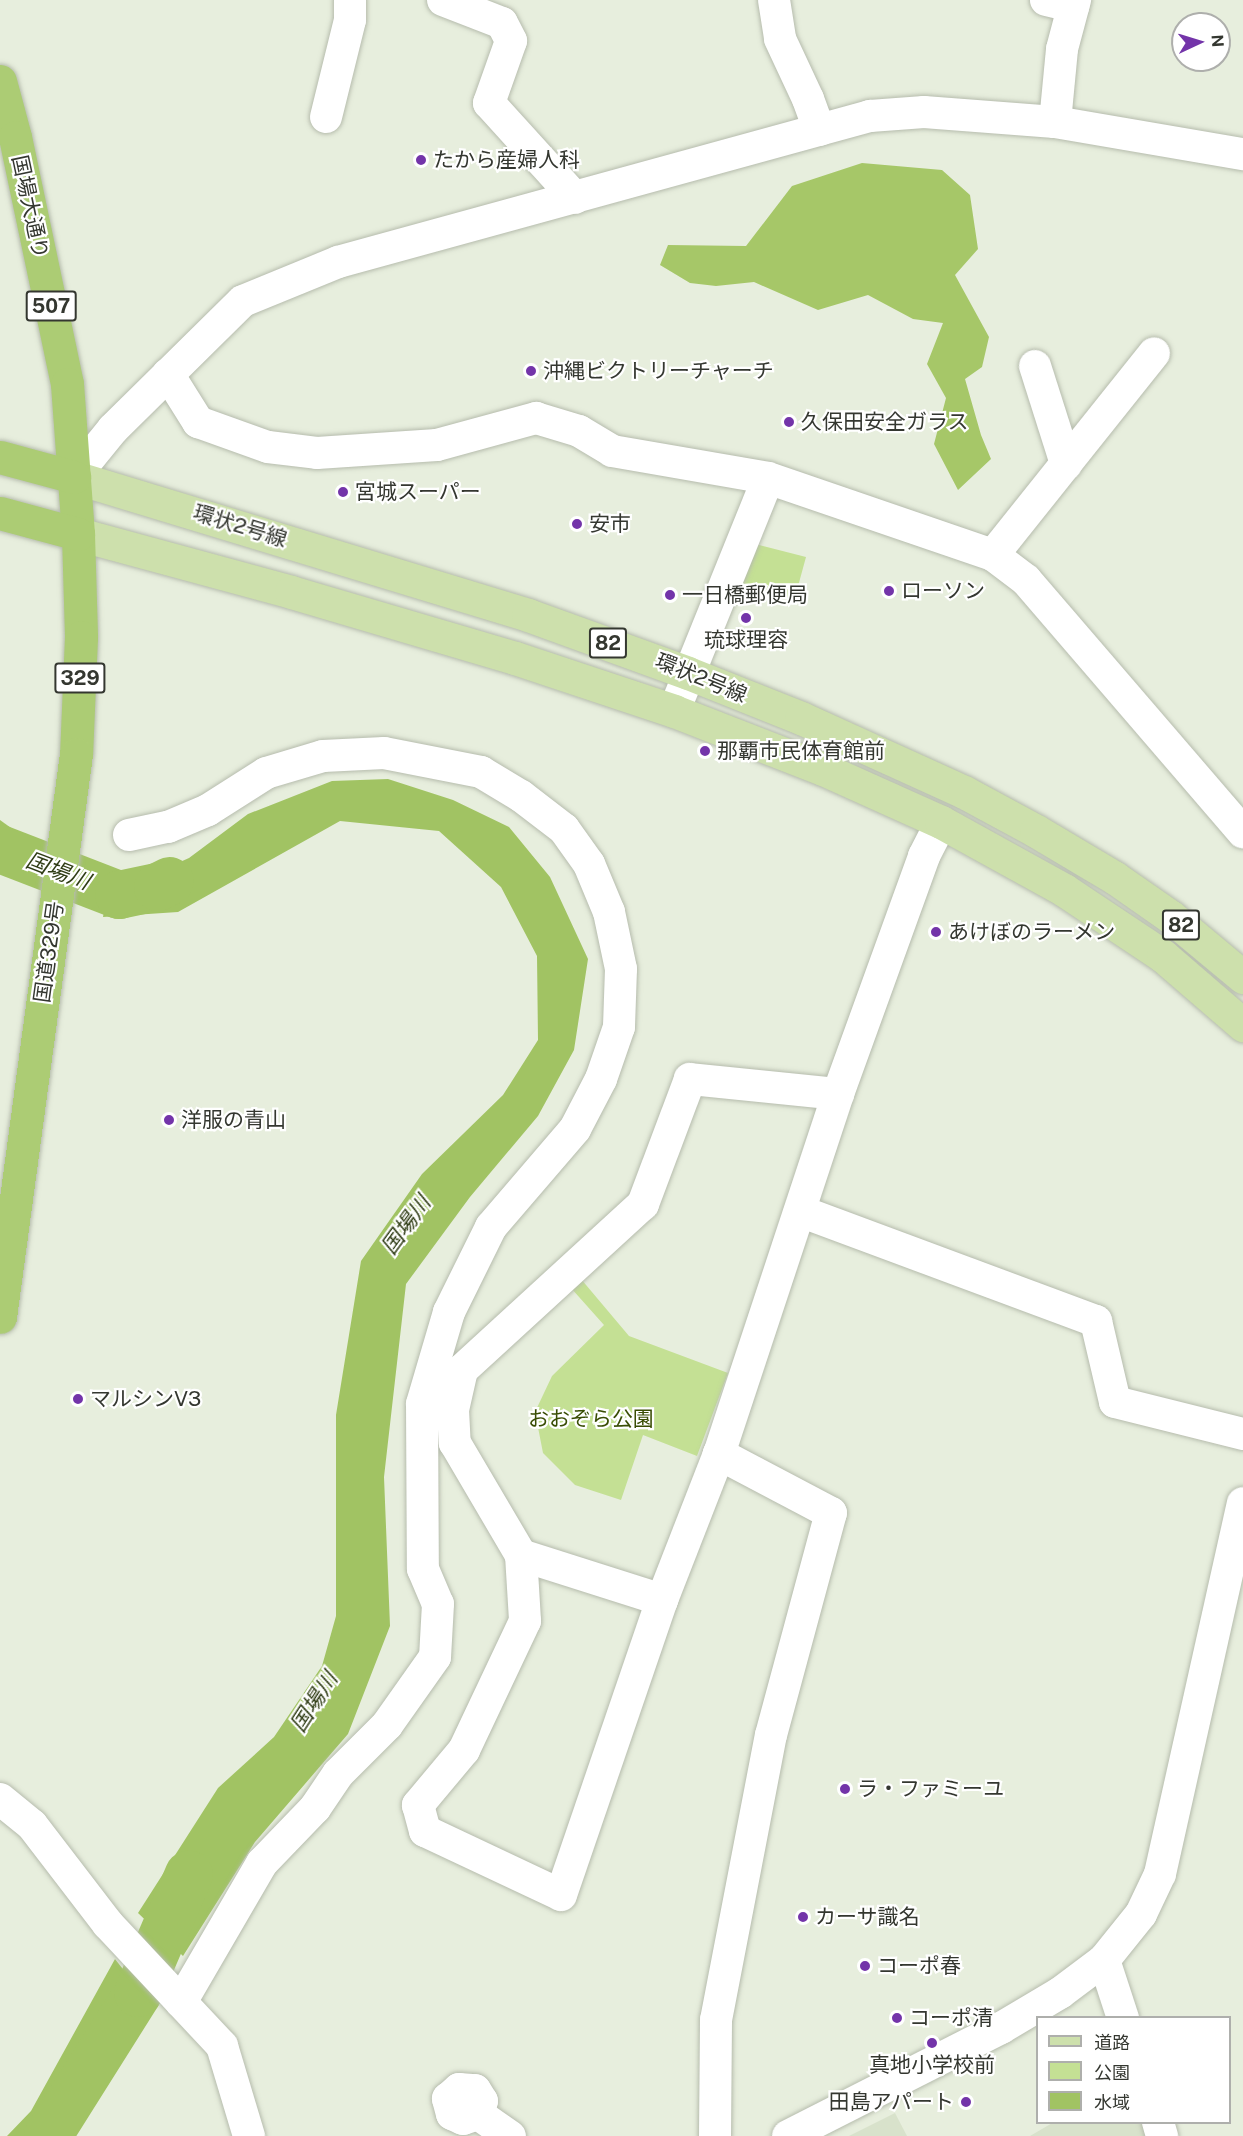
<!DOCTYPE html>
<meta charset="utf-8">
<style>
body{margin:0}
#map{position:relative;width:1243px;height:2136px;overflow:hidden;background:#e7eedd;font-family:"Public Sans","Noto Sans JP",sans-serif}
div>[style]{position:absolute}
.built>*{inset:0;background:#d8e2cb}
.green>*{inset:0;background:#c4e094}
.forest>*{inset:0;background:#a6c768}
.water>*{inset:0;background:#a1c363}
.river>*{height:48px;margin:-24px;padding:0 24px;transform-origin:24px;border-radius:24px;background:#a1c363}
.roads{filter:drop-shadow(0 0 2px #b6bcad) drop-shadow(0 0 2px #b6bcad)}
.minor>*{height:32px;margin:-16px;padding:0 16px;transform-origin:16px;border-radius:16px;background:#fff}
.major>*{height:33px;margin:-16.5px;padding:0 16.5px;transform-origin:16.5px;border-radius:16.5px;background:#cde0ac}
.highway>*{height:33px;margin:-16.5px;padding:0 16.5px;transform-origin:16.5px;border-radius:16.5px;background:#accc74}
.dots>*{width:16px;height:16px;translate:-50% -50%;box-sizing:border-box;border:3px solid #fff;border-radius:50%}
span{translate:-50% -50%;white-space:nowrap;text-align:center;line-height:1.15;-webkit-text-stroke:4.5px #fff;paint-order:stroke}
.shield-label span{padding:2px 4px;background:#fff;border:2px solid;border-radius:4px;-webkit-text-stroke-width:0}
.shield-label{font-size:20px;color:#343730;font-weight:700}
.poi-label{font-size:21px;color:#343730}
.left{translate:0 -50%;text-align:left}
.right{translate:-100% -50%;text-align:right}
.street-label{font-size:21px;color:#343730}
.park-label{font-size:21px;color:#394d04}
.water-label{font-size:22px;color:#303d16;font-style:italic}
.legend{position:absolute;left:1036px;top:2016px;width:195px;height:108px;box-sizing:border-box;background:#fff;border:2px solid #aeafac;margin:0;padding:8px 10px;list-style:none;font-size:18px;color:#343730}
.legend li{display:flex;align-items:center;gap:12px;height:30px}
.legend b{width:30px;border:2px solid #aeafac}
.north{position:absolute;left:1171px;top:12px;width:60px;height:60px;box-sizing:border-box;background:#fff;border:2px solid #aeafac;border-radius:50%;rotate:86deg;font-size:16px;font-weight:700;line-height:24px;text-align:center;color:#343730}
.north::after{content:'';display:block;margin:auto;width:21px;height:27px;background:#7334a9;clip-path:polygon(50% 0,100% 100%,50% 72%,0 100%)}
</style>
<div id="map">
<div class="built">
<i style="clip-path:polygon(895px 2113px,907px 2136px,849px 2136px)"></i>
<i style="clip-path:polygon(1054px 2122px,1149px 2123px,1153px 2136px,1030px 2136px)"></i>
</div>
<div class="green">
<i style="clip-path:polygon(751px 543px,806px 557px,794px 601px,740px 587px)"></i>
<i style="clip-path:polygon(581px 1279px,629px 1336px,728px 1373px,697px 1456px,643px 1435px,621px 1500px,575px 1485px,543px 1453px,535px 1412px,552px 1376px,604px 1325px,571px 1288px)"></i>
</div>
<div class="forest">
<i style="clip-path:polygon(862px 163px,942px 170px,970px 195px,978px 249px,955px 275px,989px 337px,982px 367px,965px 379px,981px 435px,991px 459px,958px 490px,934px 444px,946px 398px,927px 364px,943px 323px,913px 319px,868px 295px,818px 310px,754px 282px,716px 286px,690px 283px,660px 265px,668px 245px,746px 246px,792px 186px)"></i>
</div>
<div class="water">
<i style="clip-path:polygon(388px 779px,453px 800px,509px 827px,550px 877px,588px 959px,574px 1050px,538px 1116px,470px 1197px,406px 1284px,384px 1477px,390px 1626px,348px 1734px,255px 1842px,183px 1956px,138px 1913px,218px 1788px,274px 1737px,322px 1666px,336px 1616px,336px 1415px,361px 1261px,422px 1174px,503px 1095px,538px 1040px,537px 956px,501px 887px,439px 831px,340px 821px,178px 912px,103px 917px,111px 871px,151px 875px,189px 858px,248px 814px,332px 781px)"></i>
<i style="clip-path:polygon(0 820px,18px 833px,14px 878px,0 872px)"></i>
<i style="clip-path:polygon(115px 1959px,149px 2002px,65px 2136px,7px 2136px,31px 2111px)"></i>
</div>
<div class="river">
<i style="left:0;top:849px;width:128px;rotate:21.1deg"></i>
<i style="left:119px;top:895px;width:40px;rotate:-12deg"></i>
<i style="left:158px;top:887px;width:13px;rotate:-27deg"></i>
<i style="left:48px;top:2136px;width:169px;rotate:-57.8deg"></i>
<i style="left:138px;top:1993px;width:129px;rotate:-66.8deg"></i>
</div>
<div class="roads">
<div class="minor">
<i style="left:443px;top:0;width:63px;rotate:21.3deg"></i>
<i style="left:502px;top:23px;width:20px;rotate:63deg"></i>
<i style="left:511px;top:41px;width:66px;rotate:109.5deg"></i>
<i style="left:489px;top:103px;width:128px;rotate:47.8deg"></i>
<i style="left:774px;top:0;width:39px;rotate:81deg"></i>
<i style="left:780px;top:39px;width:66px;rotate:65deg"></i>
<i style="left:808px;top:99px;width:33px;rotate:70deg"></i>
<i style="left:1046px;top:0;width:28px;rotate:13deg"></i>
<i style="left:326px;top:117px;width:100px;rotate:-76.1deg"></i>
<i style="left:350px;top:20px;width:20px;rotate:-90deg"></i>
<i style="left:1055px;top:122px;width:73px;rotate:-84.5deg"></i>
<i style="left:1062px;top:49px;width:51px;rotate:-75.1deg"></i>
<i style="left:1035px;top:366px;width:103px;rotate:72.4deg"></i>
<i style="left:168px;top:374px;width:57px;rotate:58deg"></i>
<i style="left:198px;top:422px;width:74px;rotate:19.7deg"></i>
<i style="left:268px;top:447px;width:49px;rotate:7deg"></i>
<i style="left:317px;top:453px;width:120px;rotate:-3.8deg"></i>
<i style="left:437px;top:445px;width:103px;rotate:-15.3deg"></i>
<i style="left:536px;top:418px;width:45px;rotate:16.8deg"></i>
<i style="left:579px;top:431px;width:39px;rotate:31deg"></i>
<i style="left:612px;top:451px;width:158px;rotate:9.8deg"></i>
<i style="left:768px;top:478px;width:238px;rotate:18.9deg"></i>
<i style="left:993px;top:555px;width:41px;rotate:37.1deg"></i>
<i style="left:1026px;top:580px;width:333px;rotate:49.3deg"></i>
<i style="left:74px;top:477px;width:62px;rotate:-50.9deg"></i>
<i style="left:113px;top:429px;width:182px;rotate:-44.6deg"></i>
<i style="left:243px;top:301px;width:103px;rotate:-22.3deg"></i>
<i style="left:338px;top:262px;width:552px;rotate:-15.35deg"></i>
<i style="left:870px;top:116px;width:54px;rotate:-4.2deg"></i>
<i style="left:924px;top:112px;width:131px;rotate:4.4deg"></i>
<i style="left:1055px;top:122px;width:191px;rotate:9.7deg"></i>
<i style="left:993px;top:555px;width:258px;rotate:-51.4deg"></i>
<i style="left:674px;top:711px;width:251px;rotate:-68deg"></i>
<i style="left:129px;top:835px;width:40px;rotate:-12deg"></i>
<i style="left:168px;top:827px;width:43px;rotate:-23deg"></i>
<i style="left:208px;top:810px;width:69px;rotate:-32.5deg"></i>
<i style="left:266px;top:773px;width:59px;rotate:-16.6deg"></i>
<i style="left:323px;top:756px;width:61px;rotate:-2.8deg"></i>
<i style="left:384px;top:753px;width:99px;rotate:11.1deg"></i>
<i style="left:481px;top:772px;width:47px;rotate:31deg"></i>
<i style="left:521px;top:796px;width:54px;rotate:37.5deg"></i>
<i style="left:564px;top:829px;width:43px;rotate:54.5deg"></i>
<i style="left:589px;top:864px;width:52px;rotate:67.4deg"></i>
<i style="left:609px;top:912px;width:58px;rotate:78.1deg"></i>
<i style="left:621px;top:969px;width:58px;rotate:92deg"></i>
<i style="left:619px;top:1027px;width:55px;rotate:109.1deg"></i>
<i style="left:601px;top:1079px;width:56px;rotate:117.5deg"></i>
<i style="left:575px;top:1129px;width:129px;rotate:130.6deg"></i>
<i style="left:491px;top:1227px;width:95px;rotate:116.3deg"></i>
<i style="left:449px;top:1312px;width:96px;rotate:106.4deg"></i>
<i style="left:422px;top:1404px;width:165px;rotate:89.7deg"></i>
<i style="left:423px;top:1569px;width:38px;rotate:67deg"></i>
<i style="left:438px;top:1604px;width:53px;rotate:93.2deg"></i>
<i style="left:435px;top:1657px;width:83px;rotate:125.2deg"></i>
<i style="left:387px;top:1725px;width:69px;rotate:135deg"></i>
<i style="left:338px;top:1774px;width:41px;rotate:124.1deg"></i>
<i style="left:315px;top:1808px;width:76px;rotate:133.9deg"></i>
<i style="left:262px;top:1863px;width:161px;rotate:120.2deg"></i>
<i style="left:838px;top:1094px;width:149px;rotate:-174.2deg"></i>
<i style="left:690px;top:1079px;width:134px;rotate:110.6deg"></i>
<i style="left:643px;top:1204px;width:246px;rotate:137.5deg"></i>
<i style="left:462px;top:1370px;width:41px;rotate:102.7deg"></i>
<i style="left:453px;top:1410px;width:33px;rotate:87deg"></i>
<i style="left:455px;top:1443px;width:130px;rotate:59.5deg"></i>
<i style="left:521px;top:1555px;width:66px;rotate:86.5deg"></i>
<i style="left:525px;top:1621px;width:143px;rotate:115.3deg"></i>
<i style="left:464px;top:1750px;width:72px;rotate:129.9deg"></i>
<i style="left:418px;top:1805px;width:27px;rotate:75deg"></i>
<i style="left:425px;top:1831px;width:150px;rotate:25.2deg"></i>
<i style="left:561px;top:1895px;width:312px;rotate:-71.1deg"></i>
<i style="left:662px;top:1600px;width:157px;rotate:-68.7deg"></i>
<i style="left:719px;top:1454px;width:379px;rotate:-71.7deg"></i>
<i style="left:838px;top:1094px;width:253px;rotate:-70.1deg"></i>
<i style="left:924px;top:856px;width:38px;rotate:-63deg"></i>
<i style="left:800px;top:1211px;width:316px;rotate:20.4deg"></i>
<i style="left:1096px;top:1321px;width:83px;rotate:76.8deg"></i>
<i style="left:1115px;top:1402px;width:132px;rotate:14deg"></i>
<i style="left:521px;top:1555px;width:148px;rotate:17.7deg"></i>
<i style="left:0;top:1799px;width:41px;rotate:39.1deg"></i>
<i style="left:32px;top:1825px;width:125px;rotate:52.5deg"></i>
<i style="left:108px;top:1924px;width:167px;rotate:46.9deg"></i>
<i style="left:222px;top:2046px;width:94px;rotate:73.3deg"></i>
<i style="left:1104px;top:1960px;width:61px;rotate:71.9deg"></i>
<i style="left:459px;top:2089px;width:16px;rotate:4deg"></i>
<i style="left:475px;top:2090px;width:13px;rotate:58deg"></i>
<i style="left:482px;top:2101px;width:14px;rotate:107deg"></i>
<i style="left:478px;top:2114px;width:16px;rotate:162deg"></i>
<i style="left:463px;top:2119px;width:12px;rotate:-156deg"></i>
<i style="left:452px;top:2114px;width:16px;rotate:-105deg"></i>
<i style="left:448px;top:2099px;width:15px;rotate:-42deg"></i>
<i style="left:478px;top:2114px;width:39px;rotate:35deg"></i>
<i style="left:1158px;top:2122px;width:15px;rotate:74deg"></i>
<i style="left:715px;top:2136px;width:116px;rotate:-89.5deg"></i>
<i style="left:716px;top:2020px;width:290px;rotate:-79.1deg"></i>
<i style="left:771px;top:1735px;width:230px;rotate:-74.9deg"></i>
<i style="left:831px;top:1513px;width:127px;rotate:-152.2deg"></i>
<i style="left:788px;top:2136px;width:239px;rotate:-26.9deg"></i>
<i style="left:1001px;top:2028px;width:69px;rotate:-30.7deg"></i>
<i style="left:1060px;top:1993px;width:55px;rotate:-36.9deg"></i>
<i style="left:1104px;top:1960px;width:59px;rotate:-51.2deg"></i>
<i style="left:1141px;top:1914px;width:44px;rotate:-64.6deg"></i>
<i style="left:1160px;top:1874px;width:380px;rotate:-77.4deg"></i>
</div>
<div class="major">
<i style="left:74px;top:477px;width:475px;rotate:16.9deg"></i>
<i style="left:528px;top:615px;width:170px;rotate:19.9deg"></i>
<i style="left:688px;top:673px;width:122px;rotate:21.7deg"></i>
<i style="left:801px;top:718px;width:179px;rotate:24.4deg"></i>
<i style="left:964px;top:792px;width:82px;rotate:28.4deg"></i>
<i style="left:1036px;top:831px;width:92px;rotate:30.7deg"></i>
<i style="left:1115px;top:878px;width:68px;rotate:34.9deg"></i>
<i style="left:1171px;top:917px;width:94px;rotate:39.8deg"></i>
<i style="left:78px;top:534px;width:221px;rotate:15.2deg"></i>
<i style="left:291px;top:592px;width:234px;rotate:16.4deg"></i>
<i style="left:515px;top:658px;width:168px;rotate:18.4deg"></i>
<i style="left:674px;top:711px;width:160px;rotate:21.3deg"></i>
<i style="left:823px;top:769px;width:129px;rotate:24.2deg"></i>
<i style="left:941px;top:822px;width:141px;rotate:28.9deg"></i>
<i style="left:1064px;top:890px;width:119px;rotate:33.7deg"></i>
<i style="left:1163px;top:956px;width:106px;rotate:40.8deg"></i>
</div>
<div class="highway">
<i style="left:0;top:81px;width:58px;rotate:75deg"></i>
<i style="left:15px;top:137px;width:252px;rotate:78.1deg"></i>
<i style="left:67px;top:384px;width:150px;rotate:85.8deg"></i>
<i style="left:78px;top:534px;width:103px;rotate:88.3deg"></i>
<i style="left:81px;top:637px;width:117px;rotate:92.4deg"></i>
<i style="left:76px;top:754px;width:568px;rotate:97.69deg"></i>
<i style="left:0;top:457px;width:77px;rotate:15.1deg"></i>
<i style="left:0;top:513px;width:81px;rotate:15.1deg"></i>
</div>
</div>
<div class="dots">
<i style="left:421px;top:160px;background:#7334a9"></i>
<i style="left:531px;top:371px;background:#7334a9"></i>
<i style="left:789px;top:422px;background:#7334a9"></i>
<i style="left:343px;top:492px;background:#7334a9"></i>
<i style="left:577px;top:524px;background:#7334a9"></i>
<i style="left:889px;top:591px;background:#7334a9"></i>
<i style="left:670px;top:595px;background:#7334a9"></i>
<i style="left:746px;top:618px;background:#7334a9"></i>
<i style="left:705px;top:751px;background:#7334a9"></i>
<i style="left:936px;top:932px;background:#7334a9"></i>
<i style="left:169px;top:1120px;background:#7334a9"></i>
<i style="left:78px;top:1399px;background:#7334a9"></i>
<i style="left:845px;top:1789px;background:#7334a9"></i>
<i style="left:803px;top:1917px;background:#7334a9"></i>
<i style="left:865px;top:1966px;background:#7334a9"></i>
<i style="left:897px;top:2018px;background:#7334a9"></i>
<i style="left:932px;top:2043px;background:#7334a9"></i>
<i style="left:966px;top:2102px;background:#7334a9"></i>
</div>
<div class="shield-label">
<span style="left:51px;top:306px">507</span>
<span style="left:608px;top:643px">82</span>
<span style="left:80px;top:678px">329</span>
<span style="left:1181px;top:925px">82</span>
</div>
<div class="poi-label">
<span class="left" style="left:433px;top:160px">たから産婦人科</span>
<span class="left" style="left:543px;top:371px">沖縄ビクトリーチャーチ</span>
<span class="left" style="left:801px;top:422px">久保田安全ガラス</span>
<span class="left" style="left:355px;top:492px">宮城スーパー</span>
<span class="left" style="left:589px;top:524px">安市</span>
<span class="left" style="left:901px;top:591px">ローソン</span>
<span class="left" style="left:682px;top:595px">一日橋郵便局</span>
<span style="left:746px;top:640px">琉球理容</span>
<span class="left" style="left:717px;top:751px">那覇市民体育館前</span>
<span class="left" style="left:948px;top:932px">あけぼのラーメン</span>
<span class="left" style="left:181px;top:1120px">洋服の青山</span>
<span class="left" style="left:90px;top:1399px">マルシンV3</span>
<span class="left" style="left:857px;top:1789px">ラ・ファミーユ</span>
<span class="left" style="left:815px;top:1917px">カーサ識名</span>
<span class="left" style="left:877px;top:1966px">コーポ春</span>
<span class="left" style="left:909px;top:2018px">コーポ清</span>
<span style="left:932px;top:2065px">真地小学校前</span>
<span class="right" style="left:954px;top:2102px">田島アパート</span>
</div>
<div class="street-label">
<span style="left:30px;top:207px;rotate:78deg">国場大通り</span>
<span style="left:240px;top:526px;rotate:17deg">環状2号線</span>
<span style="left:701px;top:678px;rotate:22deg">環状2号線</span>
<span style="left:49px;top:952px;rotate:-82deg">国道329号</span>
</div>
<div class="park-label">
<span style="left:591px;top:1419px">おおぞら公園</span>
</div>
<div class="water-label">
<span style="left:58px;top:871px;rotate:21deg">国場川</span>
<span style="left:406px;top:1225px;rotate:-54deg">国場川</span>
<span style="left:314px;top:1702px;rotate:-57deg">国場川</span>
</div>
<ul class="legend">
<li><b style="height:8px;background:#cde0ac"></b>道路</li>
<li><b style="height:16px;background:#c4e094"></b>公園</li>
<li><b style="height:16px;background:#a1c363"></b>水域</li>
</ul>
<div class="north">N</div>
</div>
